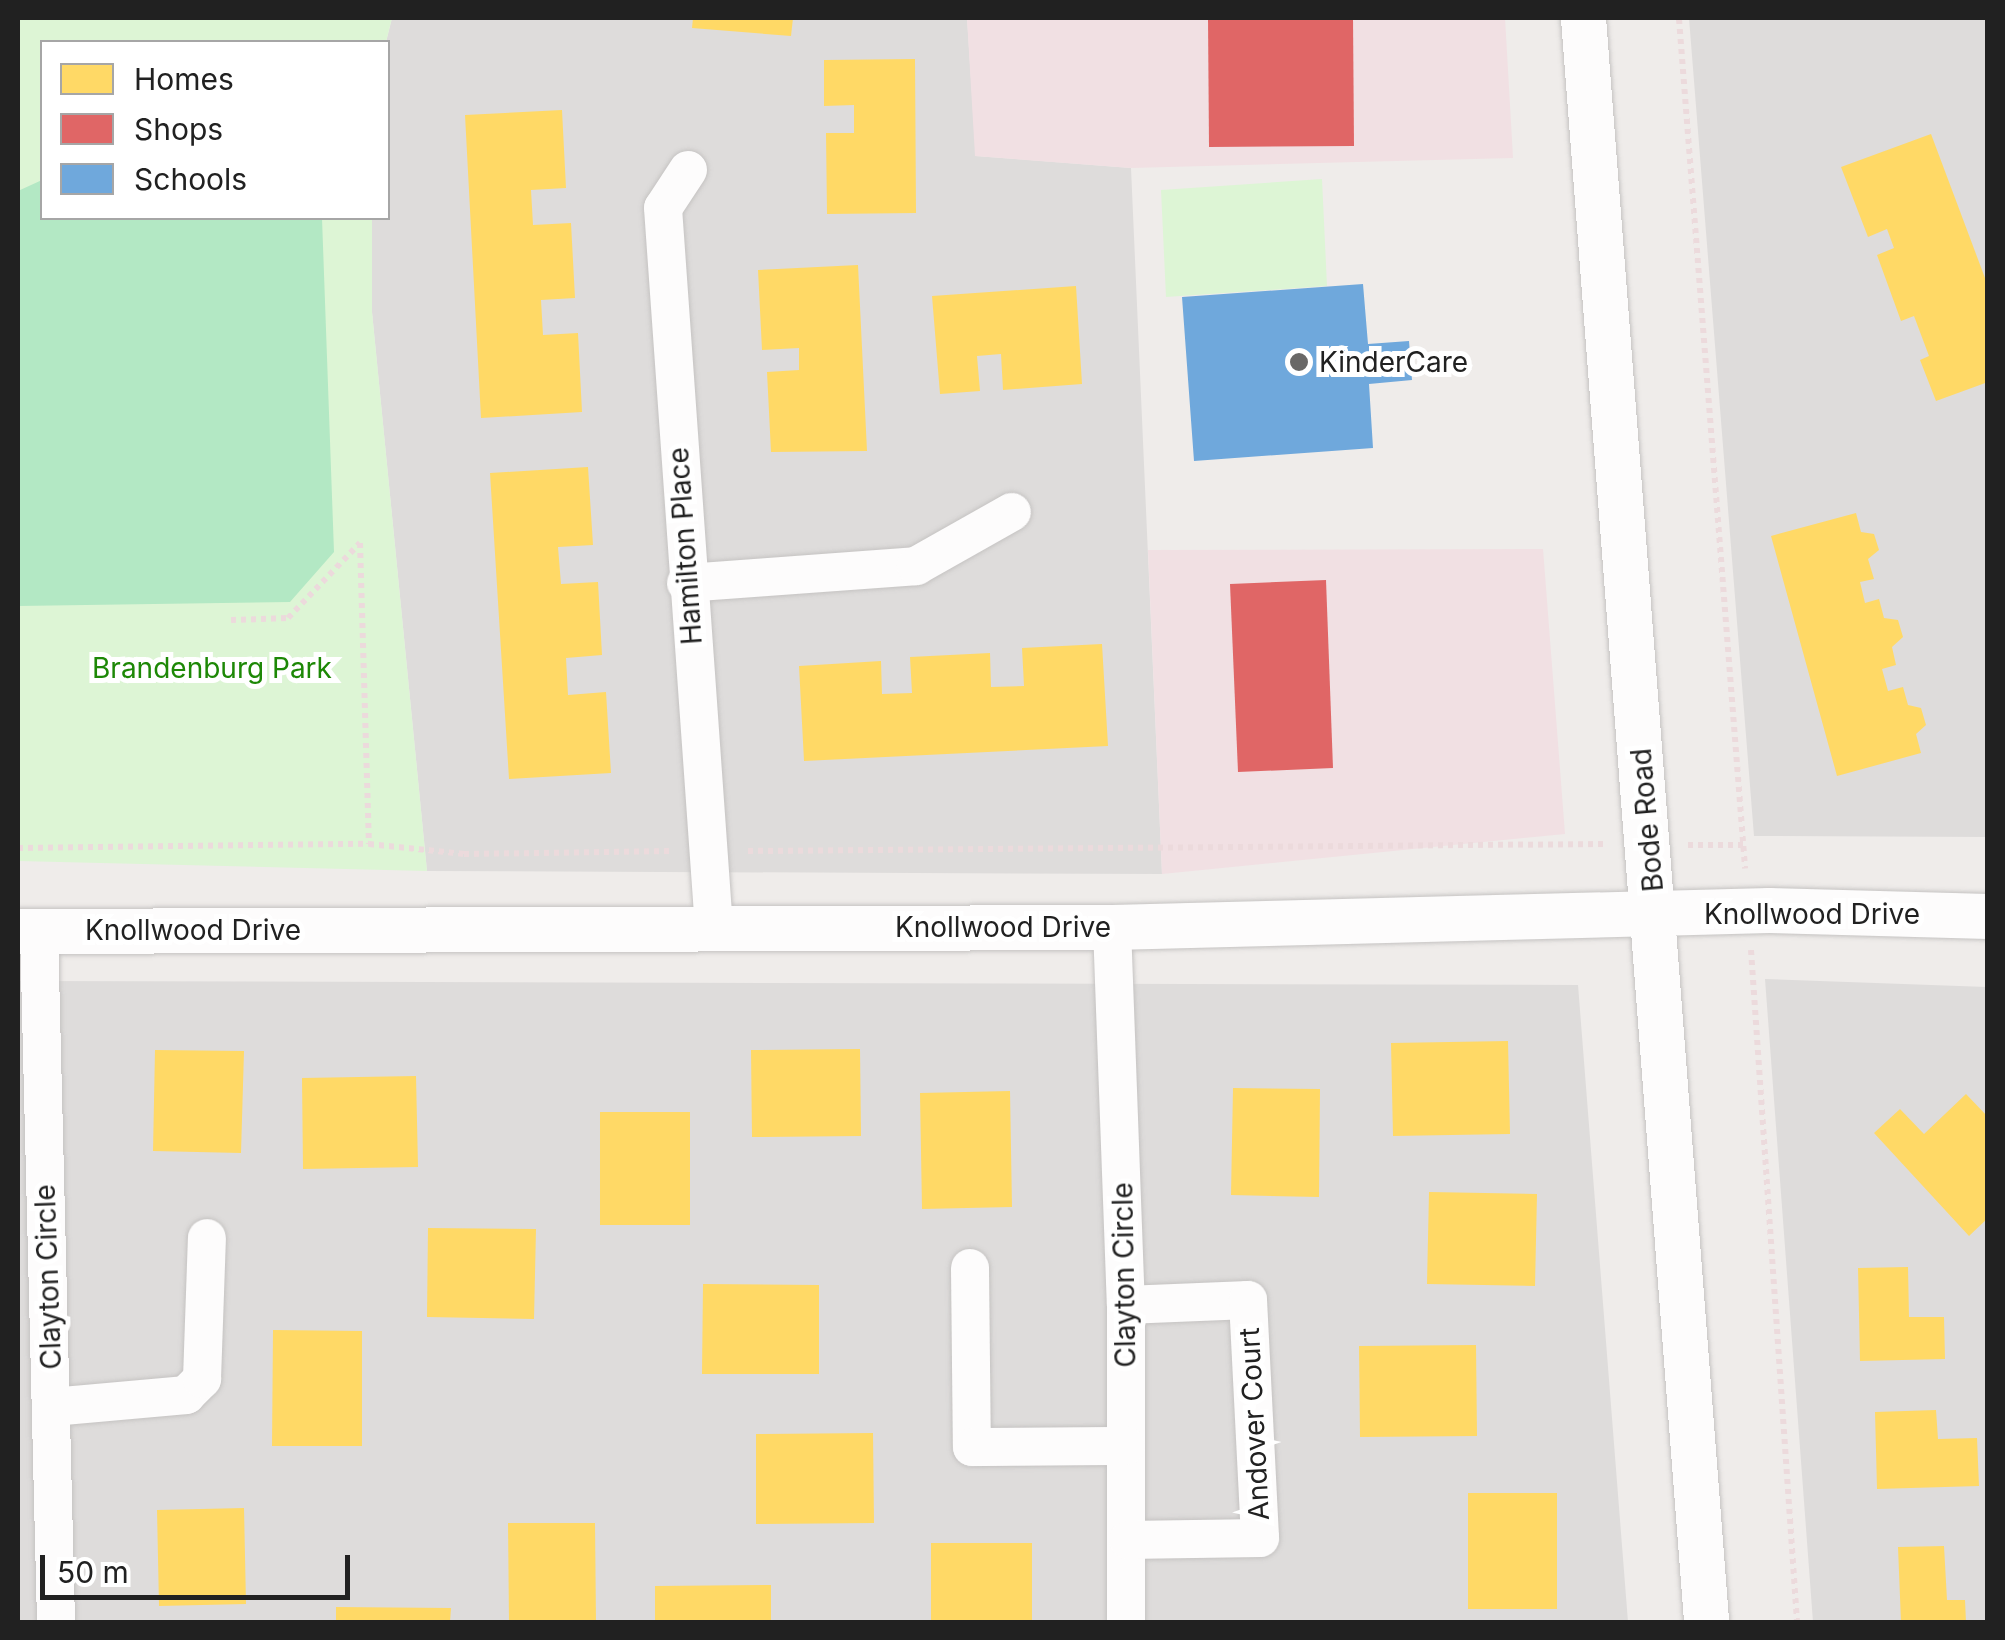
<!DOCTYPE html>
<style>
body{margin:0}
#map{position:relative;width:2005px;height:1640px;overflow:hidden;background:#efecea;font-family:Inter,sans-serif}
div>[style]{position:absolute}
.residential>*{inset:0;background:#dedcdb}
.commercial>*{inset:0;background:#f1e0e3}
.park>*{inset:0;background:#ddf5d5}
.pitch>*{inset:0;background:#b3e8c4}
.homes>*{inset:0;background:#ffd966}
.shops>*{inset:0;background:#e06666}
.schools>*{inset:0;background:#6fa8dc}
.path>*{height:6px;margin-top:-3px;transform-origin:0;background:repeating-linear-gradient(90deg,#ecdadc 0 5px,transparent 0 10px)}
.roads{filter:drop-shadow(0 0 2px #c5c3c2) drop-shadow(0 0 2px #c5c3c2)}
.minor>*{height:38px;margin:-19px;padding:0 19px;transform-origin:19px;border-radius:19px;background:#fdfcfc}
.tertiary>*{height:45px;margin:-22.5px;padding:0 22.5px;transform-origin:22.5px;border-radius:22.5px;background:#fdfcfc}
.dots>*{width:28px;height:28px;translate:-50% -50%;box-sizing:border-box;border:5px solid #fff;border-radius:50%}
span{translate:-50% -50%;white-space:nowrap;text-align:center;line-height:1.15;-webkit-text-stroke:10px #fff;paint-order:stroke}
.poi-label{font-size:28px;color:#212121}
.left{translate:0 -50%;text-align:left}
.street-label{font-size:28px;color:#212121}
.park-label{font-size:28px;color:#1d8806}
.frame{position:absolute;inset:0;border:20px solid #212121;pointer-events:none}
.legend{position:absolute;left:40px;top:40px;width:350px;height:180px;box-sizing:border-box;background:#fff;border:2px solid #a6a6a6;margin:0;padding:12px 18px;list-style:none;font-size:30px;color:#212121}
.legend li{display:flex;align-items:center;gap:20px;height:50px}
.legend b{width:50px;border:2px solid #a6a6a6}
.scale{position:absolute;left:40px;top:1555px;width:310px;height:45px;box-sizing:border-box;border:5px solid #212121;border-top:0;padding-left:12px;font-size:30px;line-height:35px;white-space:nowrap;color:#212121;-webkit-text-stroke:8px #fff;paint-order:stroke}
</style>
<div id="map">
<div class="residential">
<i style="clip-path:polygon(392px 18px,967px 18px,976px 156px,1131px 168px,1162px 874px,427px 871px,372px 312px,372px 218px,388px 218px,386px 42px)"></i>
<i style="clip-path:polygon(1689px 18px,1987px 18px,1987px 837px,1754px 836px)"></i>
<i style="clip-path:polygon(1765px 979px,1987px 987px,1987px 1622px,1813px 1622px)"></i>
<i style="clip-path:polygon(18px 981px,1578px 985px,1628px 1622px,18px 1622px)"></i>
</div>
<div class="commercial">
<i style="clip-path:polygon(967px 18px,1505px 18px,1513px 158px,1131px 168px,975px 156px)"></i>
<i style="clip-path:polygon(1543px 549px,1565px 834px,1162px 874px,1148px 550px)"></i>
</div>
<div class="park">
<i style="clip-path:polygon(18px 18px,392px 18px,386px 42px,42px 42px,42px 218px,372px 218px,372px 312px,427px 871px,18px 861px)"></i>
<i style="clip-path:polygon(1322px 179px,1327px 286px,1166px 297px,1161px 190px)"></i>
</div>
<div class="pitch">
<i style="clip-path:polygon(42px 180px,42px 218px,322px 218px,334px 552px,290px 602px,18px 606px,18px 191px)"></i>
</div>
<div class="homes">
<i style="clip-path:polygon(693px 18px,793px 18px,791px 36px,692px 28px)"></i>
<i style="clip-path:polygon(915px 59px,916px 213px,827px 214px,826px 133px,854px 133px,854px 105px,824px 106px,824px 60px)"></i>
<i style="clip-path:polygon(562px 110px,566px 188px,531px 190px,533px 225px,571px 223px,575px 298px,541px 300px,543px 335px,578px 333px,582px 412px,481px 418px,465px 115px)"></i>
<i style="clip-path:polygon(1931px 134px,1988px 286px,1988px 382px,1936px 401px,1920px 360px,1929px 356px,1914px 316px,1901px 321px,1877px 255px,1894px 248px,1887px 229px,1868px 237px,1841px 167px)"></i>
<i style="clip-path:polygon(858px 265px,867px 451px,771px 452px,767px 372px,799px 370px,799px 348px,762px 350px,758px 270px)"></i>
<i style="clip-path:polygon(1076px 286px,1082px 384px,1003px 390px,1001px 354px,977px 356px,980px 391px,940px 394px,932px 296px)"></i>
<i style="clip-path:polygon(588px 467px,593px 545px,558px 547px,561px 584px,598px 582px,602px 655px,566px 658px,568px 695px,606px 692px,611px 773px,509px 779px,490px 473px)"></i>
<i style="clip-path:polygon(1856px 513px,1861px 532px,1874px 534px,1879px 550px,1868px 559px,1874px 579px,1860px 582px,1865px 603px,1879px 599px,1884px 618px,1898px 620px,1903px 637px,1892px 647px,1896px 665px,1882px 669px,1888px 691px,1903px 687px,1908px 705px,1921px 708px,1926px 725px,1916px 734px,1921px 753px,1837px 776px,1771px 536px)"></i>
<i style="clip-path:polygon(1102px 644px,1108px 746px,804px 761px,799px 666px,881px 661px,882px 694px,912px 693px,910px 657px,990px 653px,991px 687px,1024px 686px,1022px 648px)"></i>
<i style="clip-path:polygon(1508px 1041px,1510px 1134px,1393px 1136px,1391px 1043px)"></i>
<i style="clip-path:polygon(860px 1049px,861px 1136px,752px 1137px,751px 1050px)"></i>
<i style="clip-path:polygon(155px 1050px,244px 1051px,241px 1153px,153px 1151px)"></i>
<i style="clip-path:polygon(416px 1076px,418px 1167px,303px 1169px,302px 1078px)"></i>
<i style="clip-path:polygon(1233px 1088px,1320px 1089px,1319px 1197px,1231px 1195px)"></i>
<i style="clip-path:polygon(1010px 1091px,1012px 1207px,922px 1209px,920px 1093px)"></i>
<i style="clip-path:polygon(1966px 1094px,1988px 1117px,1988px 1218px,1969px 1236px,1874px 1133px,1900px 1109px,1924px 1134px)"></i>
<i style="clip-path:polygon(600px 1112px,690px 1112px,690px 1225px,600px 1225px)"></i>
<i style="clip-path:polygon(1429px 1192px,1537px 1194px,1535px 1286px,1427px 1284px)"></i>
<i style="clip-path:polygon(428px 1228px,536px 1229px,534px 1319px,427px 1317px)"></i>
<i style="clip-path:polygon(1908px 1267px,1909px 1317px,1944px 1317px,1945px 1359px,1860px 1361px,1858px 1268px)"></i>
<i style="clip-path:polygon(703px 1284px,819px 1285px,819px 1374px,702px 1374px)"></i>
<i style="clip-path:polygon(273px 1330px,362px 1331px,362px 1446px,272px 1446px)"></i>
<i style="clip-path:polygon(1476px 1345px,1477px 1436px,1360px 1437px,1359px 1346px)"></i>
<i style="clip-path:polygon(1936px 1410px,1938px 1439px,1977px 1438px,1979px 1486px,1877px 1489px,1875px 1412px)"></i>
<i style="clip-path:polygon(873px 1433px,874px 1523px,756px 1524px,756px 1434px)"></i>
<i style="clip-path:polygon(1468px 1493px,1557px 1493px,1557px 1609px,1468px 1609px)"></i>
<i style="clip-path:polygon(244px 1508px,246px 1604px,159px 1606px,157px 1510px)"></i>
<i style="clip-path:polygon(508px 1523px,595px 1523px,596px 1622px,509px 1622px)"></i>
<i style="clip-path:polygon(931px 1543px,1032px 1543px,1032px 1622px,931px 1622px)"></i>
<i style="clip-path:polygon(1944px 1546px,1947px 1600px,1965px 1600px,1966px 1622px,1901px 1622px,1898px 1547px)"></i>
<i style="clip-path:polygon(771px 1585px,771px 1622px,655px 1622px,655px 1586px)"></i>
<i style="clip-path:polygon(336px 1607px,451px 1608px,450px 1622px,336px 1622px)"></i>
</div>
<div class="shops">
<i style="clip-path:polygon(1208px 18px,1353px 18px,1354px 146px,1209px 147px)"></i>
<i style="clip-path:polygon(1326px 580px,1333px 768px,1238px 772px,1230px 584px)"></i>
</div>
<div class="schools">
<i style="clip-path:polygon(1363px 284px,1368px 344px,1409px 341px,1412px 380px,1369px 384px,1373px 448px,1194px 461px,1182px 297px)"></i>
</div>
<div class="path">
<i style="left:1679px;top:19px;width:852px;rotate:85.55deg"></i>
<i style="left:231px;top:620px;width:57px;rotate:-2deg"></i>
<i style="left:288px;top:618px;width:104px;rotate:-46.2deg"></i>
<i style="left:360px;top:543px;width:301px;rotate:88.3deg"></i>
<i style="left:1688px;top:845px;width:55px"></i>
<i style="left:18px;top:848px;width:351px;rotate:-0.7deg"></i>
<i style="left:369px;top:844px;width:96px;rotate:6deg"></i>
<i style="left:464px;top:854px;width:207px;rotate:-0.8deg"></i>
<i style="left:748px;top:851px;width:858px;rotate:-0.47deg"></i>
<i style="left:1751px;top:950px;width:674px;rotate:86.08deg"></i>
</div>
<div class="roads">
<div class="minor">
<i style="left:688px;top:170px;width:45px;rotate:123.3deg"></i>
<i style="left:663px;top:208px;width:722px;rotate:85.95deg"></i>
<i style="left:686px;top:583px;width:231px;rotate:-4.2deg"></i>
<i style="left:916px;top:566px;width:110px;rotate:-29.4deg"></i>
<i style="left:1112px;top:927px;width:378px;rotate:87.9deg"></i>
<i style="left:1126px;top:1305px;width:317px;rotate:90deg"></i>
<i style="left:39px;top:931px;width:691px;rotate:88.59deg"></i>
<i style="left:970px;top:1268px;width:179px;rotate:89.4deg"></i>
<i style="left:972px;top:1447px;width:154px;rotate:-0.4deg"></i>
<i style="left:1126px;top:1305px;width:122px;rotate:-2.3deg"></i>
<i style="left:1248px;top:1300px;width:238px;rotate:87.1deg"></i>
<i style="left:1260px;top:1538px;width:132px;rotate:179.1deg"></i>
<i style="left:52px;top:1407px;width:135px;rotate:-5.1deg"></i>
<i style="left:186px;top:1395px;width:23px;rotate:-45deg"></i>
<i style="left:202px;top:1379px;width:141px;rotate:-88deg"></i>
</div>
<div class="tertiary">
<i style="left:1583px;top:18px;width:1609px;rotate:85.61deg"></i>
<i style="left:18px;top:931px;width:1094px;rotate:-0.21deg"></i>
<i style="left:1112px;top:927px;width:657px;rotate:-1.48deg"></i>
<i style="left:1769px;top:910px;width:219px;rotate:1.6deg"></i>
</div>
</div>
<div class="dots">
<i style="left:1299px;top:362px;background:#696867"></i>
</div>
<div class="poi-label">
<span class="left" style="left:1319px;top:362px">KinderCare</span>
</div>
<div class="street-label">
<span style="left:685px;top:546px;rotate:-94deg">Hamilton Place</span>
<span style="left:1647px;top:820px;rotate:-95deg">Bode Road</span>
<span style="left:1812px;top:914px">Knollwood Drive</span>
<span style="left:1003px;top:927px">Knollwood Drive</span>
<span style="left:193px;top:930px">Knollwood Drive</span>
<span style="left:1124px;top:1275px;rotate:-91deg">Clayton Circle</span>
<span style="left:48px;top:1277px;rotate:-92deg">Clayton Circle</span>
<span style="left:1254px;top:1424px;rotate:-93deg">Andover Court</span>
</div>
<div class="park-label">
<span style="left:212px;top:668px">Brandenburg Park</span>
</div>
<div class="frame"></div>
<ul class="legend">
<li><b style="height:28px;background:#ffd966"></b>Homes</li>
<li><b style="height:28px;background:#e06666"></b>Shops</li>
<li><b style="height:28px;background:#6fa8dc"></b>Schools</li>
</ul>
<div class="scale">50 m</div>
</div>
